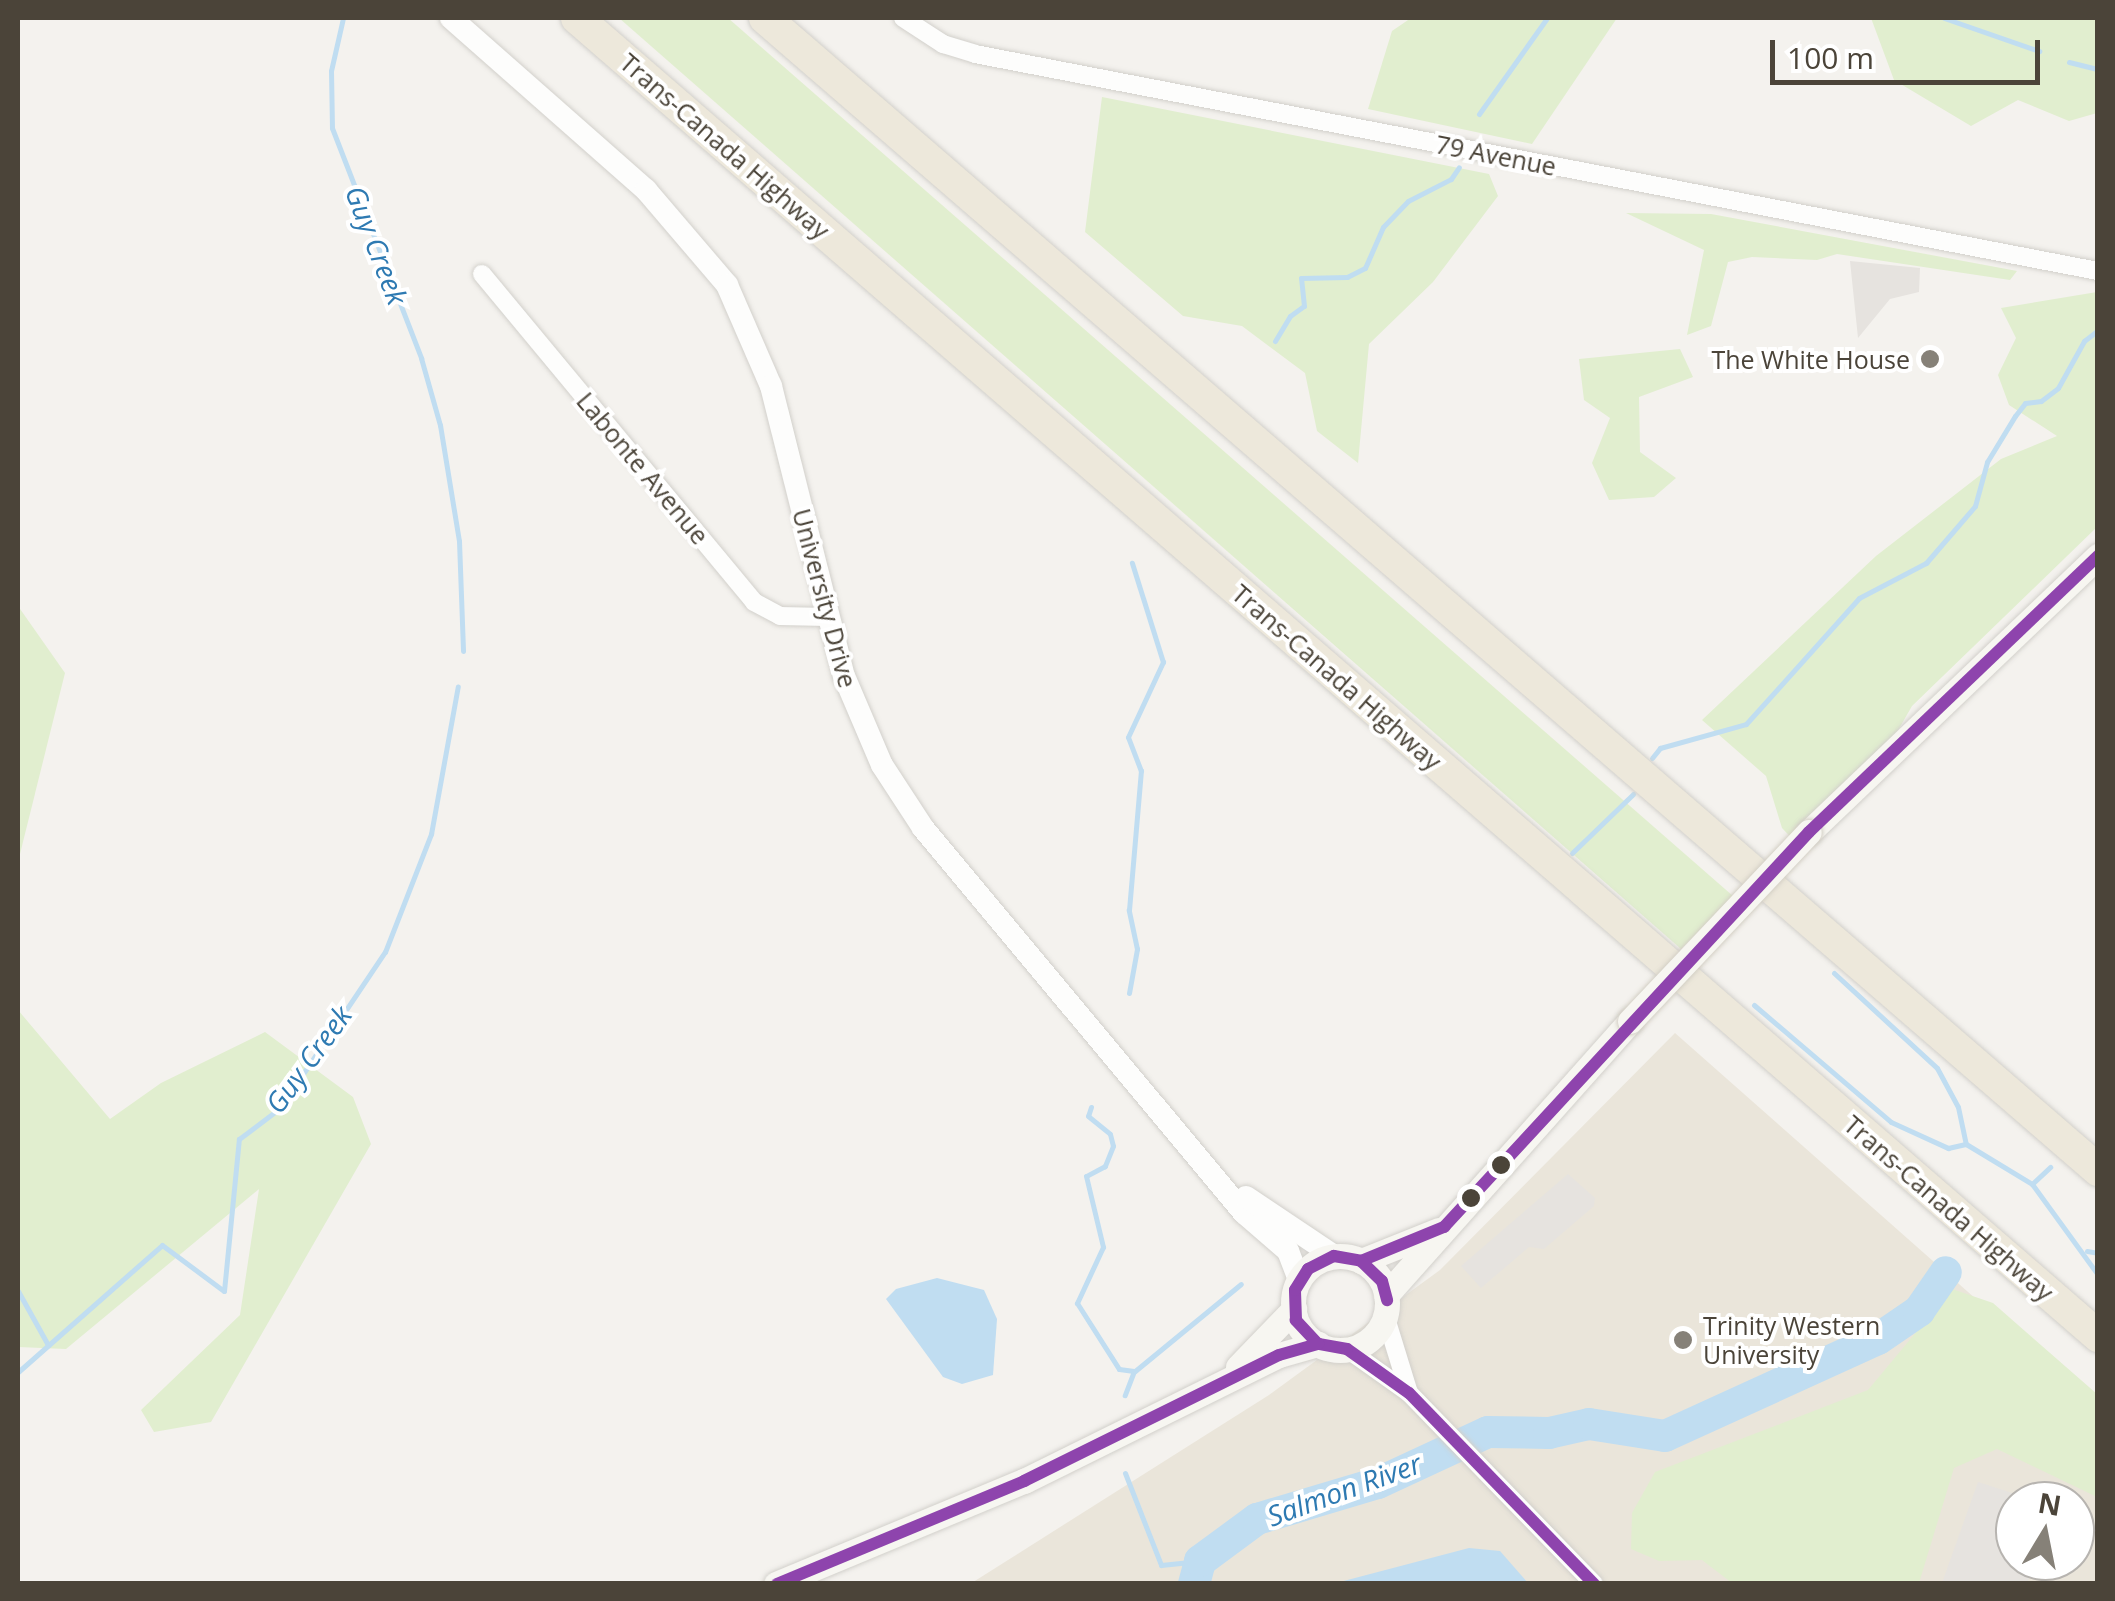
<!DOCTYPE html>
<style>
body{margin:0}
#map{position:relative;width:2115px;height:1601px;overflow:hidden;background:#f4f2ee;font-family:"Open Sans",sans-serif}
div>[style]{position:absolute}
.education>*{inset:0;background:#eae5da}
.green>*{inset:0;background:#e1eecf}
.parking>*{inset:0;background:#e6e3df}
.water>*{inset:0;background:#c0ddf1}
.stream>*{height:5px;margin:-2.5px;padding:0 2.5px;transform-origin:2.5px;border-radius:2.5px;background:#c0ddf1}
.river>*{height:32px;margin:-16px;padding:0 16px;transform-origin:16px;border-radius:16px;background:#c0ddf1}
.roads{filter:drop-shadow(0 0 2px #d2d0cb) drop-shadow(0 0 2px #d2d0cb)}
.minor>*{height:18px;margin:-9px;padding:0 9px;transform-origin:9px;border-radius:9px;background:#fdfdfc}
.tertiary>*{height:22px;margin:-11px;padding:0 11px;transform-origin:11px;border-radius:11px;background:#fdfdfc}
.secondary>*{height:25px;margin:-12.5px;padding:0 12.5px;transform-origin:12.5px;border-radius:12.5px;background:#f7f6f1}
.secondary>.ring{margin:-12.5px;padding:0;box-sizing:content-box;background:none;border:25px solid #f7f6f1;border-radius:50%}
.motorway>*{height:32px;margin:-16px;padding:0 16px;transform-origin:16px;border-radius:16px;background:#ede8db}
.bridges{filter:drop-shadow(0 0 2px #d3cfc5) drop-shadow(0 0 2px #d3cfc5)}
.secondary-bridge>*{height:25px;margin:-12.5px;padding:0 12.5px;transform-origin:12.5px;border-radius:12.5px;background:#f7f6f1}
.bus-1>*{height:12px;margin:-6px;padding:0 6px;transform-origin:6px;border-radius:6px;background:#8e44ad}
.dots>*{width:28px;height:28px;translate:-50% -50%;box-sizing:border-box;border:5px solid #fff;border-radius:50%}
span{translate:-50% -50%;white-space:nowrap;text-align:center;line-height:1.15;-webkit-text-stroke:8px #fff;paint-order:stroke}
.street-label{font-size:25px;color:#4b4439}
.poi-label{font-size:25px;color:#4b4439}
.right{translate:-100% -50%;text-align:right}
.left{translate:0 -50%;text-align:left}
.water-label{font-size:28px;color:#2e7ab2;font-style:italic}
.frame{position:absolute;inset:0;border:20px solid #4b4439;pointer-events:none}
.north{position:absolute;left:1995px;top:1481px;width:100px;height:100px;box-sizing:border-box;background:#fff;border:2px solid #b7b4b0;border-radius:50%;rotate:10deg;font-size:28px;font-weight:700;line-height:40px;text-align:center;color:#4b4439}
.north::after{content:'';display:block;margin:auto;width:35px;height:45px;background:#868178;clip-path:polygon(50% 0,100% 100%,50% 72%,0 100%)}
.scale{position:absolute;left:1770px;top:40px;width:270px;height:45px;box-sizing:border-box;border:5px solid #4b4439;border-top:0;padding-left:12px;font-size:30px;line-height:35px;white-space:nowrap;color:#4b4439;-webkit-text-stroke:8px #fff;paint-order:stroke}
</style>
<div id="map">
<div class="education">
<i style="clip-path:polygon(evenodd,1675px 1033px,2097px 1406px,2097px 1583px,970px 1584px,1269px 1395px,1440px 1270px,1675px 1033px,2015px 1501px,2075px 1501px,2075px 1561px,2015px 1561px,2015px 1501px)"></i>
</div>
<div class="green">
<i style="clip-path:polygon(619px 18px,728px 18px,1733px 896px,1681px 949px)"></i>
<i style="clip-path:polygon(1411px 18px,1617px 18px,1532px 144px,1368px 109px,1392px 31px)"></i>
<i style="clip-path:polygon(1871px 18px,2097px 18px,2097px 113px,2069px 121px,2018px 100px,1971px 126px,1894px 80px)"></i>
<i style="clip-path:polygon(1102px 97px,1489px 174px,1498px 196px,1433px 282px,1369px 344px,1358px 463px,1317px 431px,1305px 373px,1242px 326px,1183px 316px,1085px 232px)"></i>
<i style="clip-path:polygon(1626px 213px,1711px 214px,2017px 271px,2010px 280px,1837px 254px,1817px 260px,1752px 257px,1728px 262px,1711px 326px,1687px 335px,1704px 250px)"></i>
<i style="clip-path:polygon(2097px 292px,2097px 527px,1912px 706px,1889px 746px,1798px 845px,1782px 828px,1766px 776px,1702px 720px,1876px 556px,2001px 459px,2057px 436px,2009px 405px,1998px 375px,2016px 338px,2001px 308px)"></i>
<i style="clip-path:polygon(1680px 349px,1693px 377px,1639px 397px,1640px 452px,1676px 478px,1654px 497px,1609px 500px,1592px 463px,1610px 418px,1584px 400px,1579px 359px)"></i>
<i style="clip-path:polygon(18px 606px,65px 673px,18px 862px)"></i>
<i style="clip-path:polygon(18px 1010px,110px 1119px,161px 1083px,265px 1032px,353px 1097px,371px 1144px,211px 1422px,154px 1432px,141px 1410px,240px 1315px,259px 1189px,66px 1349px,18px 1347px)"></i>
<i style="clip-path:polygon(1952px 1289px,1993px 1303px,2097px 1394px,2097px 1497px,1997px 1449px,1954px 1468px,1919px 1583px,1732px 1583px,1702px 1560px,1659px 1561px,1631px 1549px,1632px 1513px,1655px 1472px,1868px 1390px)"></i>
</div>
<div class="parking">
<i style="clip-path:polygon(1850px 261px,1920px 268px,1919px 292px,1890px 299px,1858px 338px)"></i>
<i style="clip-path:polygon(1568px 1174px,1595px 1198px,1594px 1206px,1544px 1249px,1529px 1247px,1481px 1288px,1461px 1266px)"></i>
<i style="clip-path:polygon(1978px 1482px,2037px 1501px,2015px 1501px,2015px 1561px,2036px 1561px,2027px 1583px,1942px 1583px)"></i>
</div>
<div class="water">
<i style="clip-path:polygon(937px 1278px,984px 1290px,997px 1319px,993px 1375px,962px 1384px,943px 1377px,886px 1299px,896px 1289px)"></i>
<i style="clip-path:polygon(1469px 1548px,1500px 1551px,1528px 1583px,1336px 1583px)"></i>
</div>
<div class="stream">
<i style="left:343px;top:18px;width:54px;rotate:102.8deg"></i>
<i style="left:331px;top:71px;width:57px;rotate:89deg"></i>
<i style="left:332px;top:128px;width:247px;rotate:68.8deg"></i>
<i style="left:421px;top:358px;width:70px;rotate:74.2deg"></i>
<i style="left:440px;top:425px;width:118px;rotate:80.7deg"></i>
<i style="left:459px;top:541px;width:110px;rotate:87.9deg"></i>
<i style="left:1944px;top:18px;width:101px;rotate:19.2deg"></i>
<i style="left:2069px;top:62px;width:30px;rotate:14deg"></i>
<i style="left:1479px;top:114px;width:118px;rotate:-54.7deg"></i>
<i style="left:1275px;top:341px;width:29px;rotate:-59deg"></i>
<i style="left:1290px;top:316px;width:17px;rotate:-36deg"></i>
<i style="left:1304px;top:306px;width:28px;rotate:-96deg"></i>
<i style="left:1301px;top:278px;width:46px;rotate:-1.2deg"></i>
<i style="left:1347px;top:277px;width:20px;rotate:-27deg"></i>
<i style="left:1365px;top:268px;width:45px;rotate:-66.3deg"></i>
<i style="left:1383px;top:227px;width:36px;rotate:-46deg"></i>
<i style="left:1408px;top:201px;width:48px;rotate:-27.1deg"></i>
<i style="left:1451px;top:179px;width:14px;rotate:-56deg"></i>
<i style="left:1652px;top:758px;width:13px;rotate:-51deg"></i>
<i style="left:1660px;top:748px;width:89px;rotate:-15.6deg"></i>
<i style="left:1746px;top:724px;width:169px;rotate:-48.1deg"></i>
<i style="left:1859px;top:598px;width:76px;rotate:-27.6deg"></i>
<i style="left:1926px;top:563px;width:75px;rotate:-49.3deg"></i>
<i style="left:1975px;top:506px;width:46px;rotate:-74.7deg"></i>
<i style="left:1987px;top:462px;width:54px;rotate:-58.7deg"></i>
<i style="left:2015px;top:416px;width:16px;rotate:-52deg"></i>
<i style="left:2025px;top:403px;width:16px;rotate:-7deg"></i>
<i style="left:2041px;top:401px;width:21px;rotate:-37deg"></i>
<i style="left:2058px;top:388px;width:54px;rotate:-61deg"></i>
<i style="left:2084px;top:341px;width:18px;rotate:-38deg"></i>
<i style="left:1572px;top:853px;width:85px;rotate:-44deg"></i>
<i style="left:1834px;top:973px;width:140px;rotate:42.7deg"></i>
<i style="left:1937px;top:1068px;width:44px;rotate:61.7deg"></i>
<i style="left:1958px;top:1107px;width:38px;rotate:78deg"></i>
<i style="left:1129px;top:993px;width:45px;rotate:-79.7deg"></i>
<i style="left:1137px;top:949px;width:40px;rotate:-102deg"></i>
<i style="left:1129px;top:910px;width:140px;rotate:-85.1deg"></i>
<i style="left:1141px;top:771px;width:36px;rotate:-111deg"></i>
<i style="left:1128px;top:737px;width:83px;rotate:-65deg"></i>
<i style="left:1163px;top:662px;width:104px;rotate:-107.4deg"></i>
<i style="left:1754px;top:1005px;width:180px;rotate:40.5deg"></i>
<i style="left:1891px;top:1122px;width:63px;rotate:24.5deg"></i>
<i style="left:1948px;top:1148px;width:18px;rotate:-13deg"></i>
<i style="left:1966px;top:1144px;width:77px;rotate:31.2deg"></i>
<i style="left:2032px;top:1184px;width:112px;rotate:54deg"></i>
<i style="left:1091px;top:1107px;width:9px;rotate:108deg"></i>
<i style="left:1088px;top:1116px;width:28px;rotate:39deg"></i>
<i style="left:1110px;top:1134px;width:12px;rotate:76deg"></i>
<i style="left:1113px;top:1146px;width:22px;rotate:112deg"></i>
<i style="left:1105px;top:1166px;width:21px;rotate:152deg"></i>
<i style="left:1086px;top:1176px;width:73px;rotate:76.5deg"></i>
<i style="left:1103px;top:1247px;width:62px;rotate:114.9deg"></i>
<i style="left:1077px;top:1303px;width:78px;rotate:57.5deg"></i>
<i style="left:1119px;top:1369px;width:15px;rotate:8deg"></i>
<i style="left:1134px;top:1371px;width:26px;rotate:111deg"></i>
<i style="left:2032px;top:1184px;width:25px;rotate:-43deg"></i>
<i style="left:2087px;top:1251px;width:11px;rotate:10deg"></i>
<i style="left:18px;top:1291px;width:62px;rotate:60.9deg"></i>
<i style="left:1135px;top:1371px;width:137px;rotate:-39.4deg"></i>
<i style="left:18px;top:1372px;width:192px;rotate:-41.4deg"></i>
<i style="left:162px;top:1245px;width:77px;rotate:36.6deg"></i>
<i style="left:224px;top:1291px;width:153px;rotate:-84.4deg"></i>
<i style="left:239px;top:1139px;width:51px;rotate:-37.1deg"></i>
<i style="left:280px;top:1108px;width:188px;rotate:-56.1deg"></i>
<i style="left:385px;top:952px;width:127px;rotate:-68.7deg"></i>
<i style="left:431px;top:834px;width:150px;rotate:-79.7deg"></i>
<i style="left:1125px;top:1473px;width:99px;rotate:68.6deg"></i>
<i style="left:1161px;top:1565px;width:39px;rotate:-6deg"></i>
</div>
<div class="river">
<i style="left:1194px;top:1584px;width:24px;rotate:-75deg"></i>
<i style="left:1200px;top:1561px;width:71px;rotate:-36.4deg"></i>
<i style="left:1257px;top:1519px;width:126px;rotate:-16.6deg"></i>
<i style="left:1378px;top:1483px;width:121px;rotate:-24.9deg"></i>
<i style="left:1488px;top:1432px;width:61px;rotate:0.9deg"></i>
<i style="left:1549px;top:1433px;width:41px;rotate:-12.7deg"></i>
<i style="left:1589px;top:1424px;width:77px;rotate:9deg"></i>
<i style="left:1665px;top:1436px;width:234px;rotate:-24.5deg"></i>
<i style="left:1878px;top:1339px;width:50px;rotate:-34.3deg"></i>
<i style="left:1919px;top:1311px;width:47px;rotate:-55.3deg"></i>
</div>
<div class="roads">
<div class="minor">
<i style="left:903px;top:18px;width:48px;rotate:33deg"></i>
<i style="left:943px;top:44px;width:34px;rotate:17deg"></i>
<i style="left:975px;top:54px;width:1144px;rotate:10.94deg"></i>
<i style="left:482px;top:274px;width:426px;rotate:50.3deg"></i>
<i style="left:754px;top:602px;width:30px;rotate:28deg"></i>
<i style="left:780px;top:616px;width:47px;rotate:1.2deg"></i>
<i style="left:1385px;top:1315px;width:82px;rotate:72.9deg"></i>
<i style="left:1347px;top:1349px;width:76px;rotate:35.4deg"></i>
<i style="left:1409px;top:1393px;width:266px;rotate:45.9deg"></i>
</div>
<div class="tertiary">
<i style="left:451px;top:18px;width:260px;rotate:41.4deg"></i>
<i style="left:646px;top:190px;width:125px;rotate:49.5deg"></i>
<i style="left:727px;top:285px;width:110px;rotate:66.5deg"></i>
<i style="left:771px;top:386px;width:299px;rotate:75.9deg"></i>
<i style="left:844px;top:676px;width:97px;rotate:66.9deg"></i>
<i style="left:882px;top:765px;width:75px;rotate:56.9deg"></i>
<i style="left:923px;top:828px;width:501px;rotate:50.18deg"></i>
<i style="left:1244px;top:1213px;width:58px;rotate:40.8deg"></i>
<i style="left:1288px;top:1251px;width:31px;rotate:69deg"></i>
<i style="left:1246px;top:1197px;width:106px;rotate:33.8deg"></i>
</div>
<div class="secondary">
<i style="left:1809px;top:832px;width:400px;rotate:-43.7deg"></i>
<i class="ring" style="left:1293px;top:1256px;width:69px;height:69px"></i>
<i style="left:1361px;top:1261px;width:84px;rotate:-21.7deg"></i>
<i style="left:1386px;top:1295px;width:367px;rotate:-48.3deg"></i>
<i style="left:1238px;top:1367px;width:81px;rotate:-46deg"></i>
<i style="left:776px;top:1584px;width:269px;rotate:-22.6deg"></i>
<i style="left:1024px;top:1481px;width:284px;rotate:-26.3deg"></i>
<i style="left:1279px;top:1355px;width:41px;rotate:-15.8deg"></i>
</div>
<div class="motorway">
<i style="left:577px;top:18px;width:2013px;rotate:40.91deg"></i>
<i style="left:765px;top:18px;width:1762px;rotate:40.83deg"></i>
</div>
</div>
<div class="bridges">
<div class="secondary-bridge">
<i style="left:1630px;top:1021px;width:260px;rotate:-46.6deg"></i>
</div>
</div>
<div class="bus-1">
<i style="left:1361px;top:1261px;width:90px;rotate:-22.3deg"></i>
<i style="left:1444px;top:1227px;width:538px;rotate:-47.26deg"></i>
<i style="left:1809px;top:832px;width:400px;rotate:-43.7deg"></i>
<i style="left:1347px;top:1349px;width:76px;rotate:35.4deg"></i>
<i style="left:1409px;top:1393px;width:266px;rotate:45.9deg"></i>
<i style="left:1347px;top:1349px;width:29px;rotate:-170deg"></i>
<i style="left:1318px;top:1344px;width:33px;rotate:-133deg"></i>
<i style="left:1296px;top:1320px;width:30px;rotate:-92deg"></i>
<i style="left:1295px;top:1290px;width:25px;rotate:-58deg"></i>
<i style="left:1308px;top:1269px;width:29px;rotate:-27deg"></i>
<i style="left:1334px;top:1256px;width:27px;rotate:10deg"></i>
<i style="left:1361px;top:1261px;width:29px;rotate:44deg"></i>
<i style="left:1382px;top:1281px;width:20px;rotate:75deg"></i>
<i style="left:777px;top:1584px;width:268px;rotate:-22.6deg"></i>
<i style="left:1024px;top:1481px;width:284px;rotate:-26.3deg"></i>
<i style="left:1279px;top:1355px;width:41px;rotate:-15.8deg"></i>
</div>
<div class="dots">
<i style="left:1930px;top:359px;background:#868178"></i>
<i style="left:1501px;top:1165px;background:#4b4439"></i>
<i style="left:1471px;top:1198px;background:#4b4439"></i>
<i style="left:1683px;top:1340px;background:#868178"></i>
</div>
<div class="street-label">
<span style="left:725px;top:146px;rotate:41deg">Trans-Canada Highway</span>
<span style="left:1496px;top:155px;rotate:11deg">79 Avenue</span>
<span style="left:643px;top:468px;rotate:50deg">Labonte Avenue</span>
<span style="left:825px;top:598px;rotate:75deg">University Drive</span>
<span style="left:1337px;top:677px;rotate:41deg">Trans-Canada Highway</span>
<span style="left:1949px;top:1208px;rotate:41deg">Trans-Canada Highway</span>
</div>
<div class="poi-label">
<span class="right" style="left:1910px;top:359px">The White House</span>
<span class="left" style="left:1703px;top:1340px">Trinity Western<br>University</span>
</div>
<div class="water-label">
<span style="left:377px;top:245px;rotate:69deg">Guy Creek</span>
<span style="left:308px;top:1059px;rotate:-54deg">Guy Creek</span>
<span style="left:1344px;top:1489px;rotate:-20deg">Salmon River</span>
</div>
<div class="frame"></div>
<div class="north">N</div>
<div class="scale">100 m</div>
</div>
